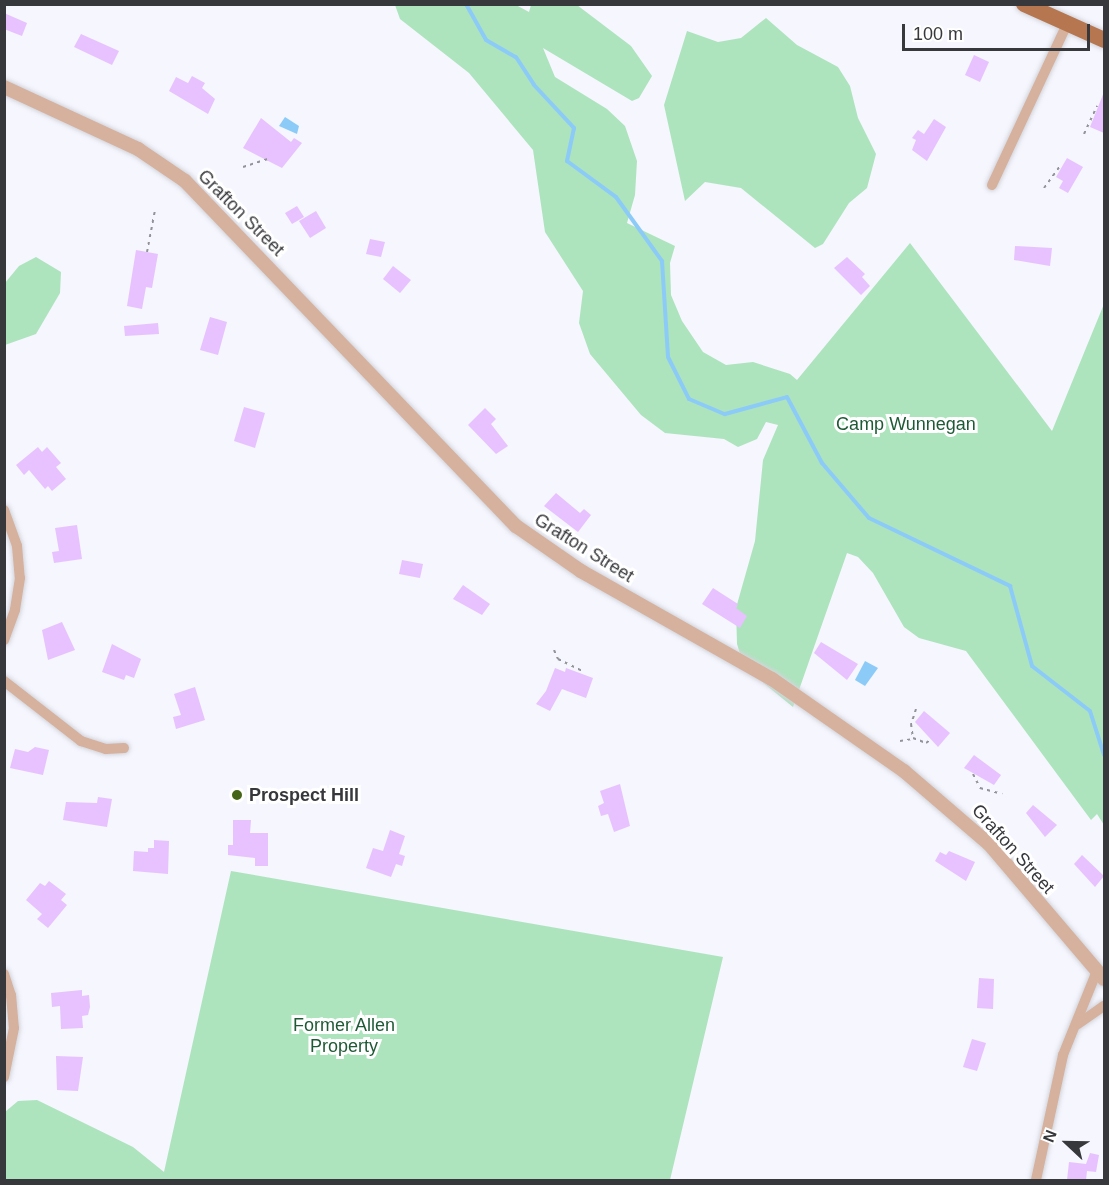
<!DOCTYPE html>
<style>
body{margin:0}
#map{position:relative;width:1109px;height:1185px;overflow:hidden;background:#f5f6fe;font-family:Arial,sans-serif}
div>[style]{position:absolute}
.green>*{inset:0;background:#ade4bd}
.water>*{inset:0;background:#8ccbf8}
.stream>*{height:4px;margin:-2px;padding:0 2px;transform-origin:2px;border-radius:2px;background:#8ccbf8}
.building>*{inset:0;background:#e7c2fe}
.path>*{height:2px;margin-top:-1px;transform-origin:0;background:repeating-linear-gradient(90deg,#939499 0 3px,transparent 0 7.5px)}
.roads{filter:drop-shadow(0 0 2px #d3d4db) drop-shadow(0 0 2px #d3d4db)}
.minor>*{height:10px;margin:-5px;padding:0 5px;transform-origin:5px;border-radius:5px;background:#d6b19d}
.tertiary>*{height:14px;margin:-7px;padding:0 7px;transform-origin:7px;border-radius:7px;background:#d6b19d}
.primary>*{height:16px;margin:-8px;padding:0 8px;transform-origin:8px;border-radius:8px;background:#b67650}
.dots>*{width:16px;height:16px;translate:-50% -50%;box-sizing:border-box;border:3px solid #fff;border-radius:50%}
span{translate:-50% -50%;white-space:nowrap;text-align:center;line-height:1.15;-webkit-text-stroke:6px #fff;paint-order:stroke}
.street-label{font-size:18px;color:#37383b}
.park-label{font-size:18px;color:#1f5a36}
.poi-label{font-size:18px;color:#37383b;font-weight:700}
.left{translate:0 -50%;text-align:left}
.frame{position:absolute;inset:0;border:6px solid #37383b;pointer-events:none}
.north{position:absolute;left:1037px;top:1113px;width:60px;height:60px;-webkit-text-stroke:4px #fff;paint-order:stroke;rotate:292deg;font-size:16px;font-weight:700;line-height:24px;text-align:center;color:#37383b}
.north::after{content:'';display:block;margin:auto;width:21px;height:27px;background:#37383b;clip-path:polygon(50% 0,100% 100%,50% 72%,0 100%)}
.scale{position:absolute;left:902px;top:24px;width:188px;height:27px;box-sizing:border-box;border:3px solid #37383b;border-top:0;padding-left:8px;font-size:18px;line-height:21px;white-space:nowrap;color:#37383b;-webkit-text-stroke:4px #fff;paint-order:stroke}
</style>
<div id="map">
<div class="green">
<i style="clip-path:polygon(395px 5px,516px 5px,529px 12px,531px 5px,577px 5px,631px 46px,652px 76px,639px 98px,632px 101px,543px 48px,555px 77px,607px 109px,625px 126px,637px 161px,635px 195px,627px 223px,675px 246px,670px 263px,671px 295px,682px 321px,703px 352px,726px 365px,753px 362px,790px 374px,797px 380px,910px 243px,1052px 431px,1104px 304px,1104px 825px,1097px 814px,1091px 820px,966px 651px,919px 638px,904px 627px,873px 573px,858px 557px,847px 553px,793px 707px,744px 667px,737px 644px,736px 608px,755px 541px,763px 460px,778px 425px,766px 422px,757px 439px,738px 447px,724px 439px,665px 433px,641px 415px,590px 354px,579px 323px,583px 291px,545px 232px,533px 150px,469px 73px,400px 19px)"></i>
<i style="clip-path:polygon(766px 18px,797px 45px,838px 67px,850px 86px,858px 118px,876px 154px,867px 188px,849px 203px,823px 244px,815px 248px,741px 188px,705px 182px,685px 201px,664px 105px,687px 31px,718px 42px,741px 38px)"></i>
<i style="clip-path:polygon(36px 257px,61px 272px,60px 293px,36px 334px,5px 345px,5px 283px,19px 266px)"></i>
<i style="clip-path:polygon(231px 871px,723px 957px,670px 1180px,5px 1180px,5px 1112px,18px 1101px,37px 1100px,133px 1147px,164px 1172px)"></i>
</div>
<div class="water">
<i style="clip-path:polygon(285px 117px,299px 126px,297px 134px,279px 126px)"></i>
<i style="clip-path:polygon(865px 661px,878px 668px,865px 686px,855px 680px)"></i>
</div>
<div class="stream">
<i style="left:466px;top:4px;width:41px;rotate:60.9deg"></i>
<i style="left:486px;top:40px;width:34px;rotate:30deg"></i>
<i style="left:516px;top:57px;width:33px;rotate:57deg"></i>
<i style="left:534px;top:85px;width:59px;rotate:47.1deg"></i>
<i style="left:574px;top:128px;width:34px;rotate:102deg"></i>
<i style="left:567px;top:161px;width:61px;rotate:36.3deg"></i>
<i style="left:616px;top:197px;width:79px;rotate:54.3deg"></i>
<i style="left:662px;top:261px;width:96px;rotate:86.4deg"></i>
<i style="left:668px;top:357px;width:47px;rotate:63.4deg"></i>
<i style="left:689px;top:399px;width:39px;rotate:23deg"></i>
<i style="left:725px;top:414px;width:64px;rotate:-15.3deg"></i>
<i style="left:787px;top:397px;width:75px;rotate:62.1deg"></i>
<i style="left:822px;top:463px;width:72px;rotate:49.5deg"></i>
<i style="left:869px;top:518px;width:157px;rotate:25.7deg"></i>
<i style="left:1010px;top:586px;width:83px;rotate:74.6deg"></i>
<i style="left:1032px;top:666px;width:73px;rotate:37.8deg"></i>
<i style="left:1090px;top:711px;width:46px;rotate:72.3deg"></i>
</div>
<div class="building">
<i style="clip-path:polygon(4px 13px,27px 23px,22px 36px,4px 29px)"></i>
<i style="clip-path:polygon(81px 34px,119px 51px,112px 65px,74px 47px)"></i>
<i style="clip-path:polygon(974px 55px,989px 62px,980px 82px,965px 75px)"></i>
<i style="clip-path:polygon(192px 76px,205px 83px,202px 88px,215px 99px,208px 114px,169px 91px,176px 77px,188px 83px)"></i>
<i style="clip-path:polygon(1104px 92px,1104px 133px,1090px 127px)"></i>
<i style="clip-path:polygon(261px 118px,291px 142px,294px 138px,302px 143px,282px 168px,243px 148px)"></i>
<i style="clip-path:polygon(934px 119px,946px 127px,927px 161px,912px 150px,916px 140px,912px 138px,918px 130px,924px 134px)"></i>
<i style="clip-path:polygon(1067px 158px,1083px 167px,1068px 193px,1059px 188px,1063px 181px,1056px 177px)"></i>
<i style="clip-path:polygon(297px 206px,304px 217px,292px 224px,285px 213px)"></i>
<i style="clip-path:polygon(316px 211px,326px 228px,310px 238px,299px 221px)"></i>
<i style="clip-path:polygon(370px 239px,385px 242px,381px 257px,366px 254px)"></i>
<i style="clip-path:polygon(1015px 246px,1052px 248px,1050px 266px,1014px 260px)"></i>
<i style="clip-path:polygon(136px 250px,158px 254px,152px 288px,146px 287px,142px 309px,127px 306px)"></i>
<i style="clip-path:polygon(847px 257px,865px 274px,862px 277px,870px 286px,861px 295px,834px 268px)"></i>
<i style="clip-path:polygon(393px 266px,411px 280px,400px 293px,383px 279px)"></i>
<i style="clip-path:polygon(210px 317px,227px 322px,218px 355px,200px 350px)"></i>
<i style="clip-path:polygon(158px 323px,159px 334px,125px 336px,124px 326px)"></i>
<i style="clip-path:polygon(244px 407px,265px 413px,255px 448px,234px 441px)"></i>
<i style="clip-path:polygon(485px 408px,496px 419px,491px 424px,508px 446px,496px 454px,468px 425px)"></i>
<i style="clip-path:polygon(38px 447px,42px 452px,47px 447px,61px 463px,56px 467px,66px 479px,52px 491px,48px 486px,45px 489px,29px 470px,24px 475px,16px 465px)"></i>
<i style="clip-path:polygon(556px 493px,580px 513px,584px 509px,591px 515px,578px 532px,544px 506px)"></i>
<i style="clip-path:polygon(77px 525px,82px 559px,54px 563px,52px 552px,59px 551px,55px 528px)"></i>
<i style="clip-path:polygon(402px 560px,423px 564px,420px 578px,399px 574px)"></i>
<i style="clip-path:polygon(463px 585px,490px 604px,482px 615px,453px 599px)"></i>
<i style="clip-path:polygon(713px 588px,738px 604px,736px 608px,747px 616px,740px 628px,702px 604px)"></i>
<i style="clip-path:polygon(62px 622px,75px 650px,48px 660px,42px 630px)"></i>
<i style="clip-path:polygon(821px 642px,858px 664px,847px 680px,814px 653px)"></i>
<i style="clip-path:polygon(112px 644px,141px 659px,134px 678px,126px 675px,124px 680px,102px 672px)"></i>
<i style="clip-path:polygon(555px 668px,565px 672px,566px 668px,593px 678px,586px 698px,562px 689px,550px 711px,536px 704px,546px 691px)"></i>
<i style="clip-path:polygon(195px 687px,205px 720px,176px 729px,173px 717px,181px 715px,174px 694px)"></i>
<i style="clip-path:polygon(924px 711px,950px 733px,938px 747px,915px 722px)"></i>
<i style="clip-path:polygon(35px 747px,49px 750px,43px 775px,10px 768px,15px 749px,28px 752px)"></i>
<i style="clip-path:polygon(974px 755px,1001px 775px,994px 785px,964px 768px)"></i>
<i style="clip-path:polygon(620px 784px,630px 826px,614px 832px,608px 814px,601px 816px,598px 806px,604px 803px,600px 791px)"></i>
<i style="clip-path:polygon(98px 797px,112px 799px,107px 827px,63px 820px,66px 802px,97px 803px)"></i>
<i style="clip-path:polygon(1033px 805px,1057px 825px,1045px 837px,1026px 813px)"></i>
<i style="clip-path:polygon(233px 820px,251px 820px,250px 833px,268px 833px,268px 866px,255px 866px,255px 858px,228px 855px,228px 845px,233px 845px)"></i>
<i style="clip-path:polygon(390px 830px,405px 836px,399px 854px,405px 856px,402px 866px,396px 864px,391px 877px,366px 868px,373px 848px,383px 851px)"></i>
<i style="clip-path:polygon(154px 840px,169px 841px,168px 874px,133px 871px,134px 851px,148px 852px,148px 848px,154px 848px)"></i>
<i style="clip-path:polygon(949px 851px,975px 862px,966px 881px,935px 861px,940px 852px,946px 855px)"></i>
<i style="clip-path:polygon(1082px 855px,1104px 876px,1095px 887px,1074px 864px)"></i>
<i style="clip-path:polygon(49px 881px,66px 894px,61px 900px,67px 905px,48px 928px,37px 919px,42px 914px,26px 900px,40px 883px,45px 886px)"></i>
<i style="clip-path:polygon(979px 978px,994px 979px,993px 1009px,977px 1008px)"></i>
<i style="clip-path:polygon(82px 990px,82px 996px,89px 995px,90px 1007px,88px 1015px,82px 1016px,83px 1028px,61px 1029px,60px 1006px,52px 1007px,51px 993px)"></i>
<i style="clip-path:polygon(972px 1039px,986px 1043px,977px 1071px,963px 1067px)"></i>
<i style="clip-path:polygon(56px 1056px,83px 1057px,78px 1091px,57px 1090px)"></i>
<i style="clip-path:polygon(1090px 1153px,1099px 1155px,1096px 1172px,1087px 1171px,1086px 1180px,1067px 1180px,1069px 1162px,1086px 1164px)"></i>
</div>
<div class="path">
<i style="left:1084px;top:134px;width:31px;rotate:-65deg"></i>
<i style="left:243px;top:167px;width:26px;rotate:-18deg"></i>
<i style="left:1044px;top:188px;width:29px;rotate:-54deg"></i>
<i style="left:147px;top:252px;width:43px;rotate:-79.2deg"></i>
<i style="left:554px;top:650px;width:10px;rotate:66deg"></i>
<i style="left:558px;top:659px;width:28px;rotate:26deg"></i>
<i style="left:916px;top:709px;width:16px;rotate:108deg"></i>
<i style="left:911px;top:724px;width:14px;rotate:82deg"></i>
<i style="left:913px;top:738px;width:14px;rotate:21deg"></i>
<i style="left:926px;top:743px;width:5px;rotate:-37deg"></i>
<i style="left:900px;top:741px;width:12px;rotate:-9deg"></i>
<i style="left:973px;top:774px;width:16px;rotate:63deg"></i>
<i style="left:980px;top:788px;width:23px;rotate:15deg"></i>
</div>
<div class="roads">
<div class="minor">
<i style="left:992px;top:185px;width:178px;rotate:-65deg"></i>
<i style="left:4px;top:510px;width:38px;rotate:70deg"></i>
<i style="left:17px;top:546px;width:32px;rotate:85deg"></i>
<i style="left:20px;top:578px;width:32px;rotate:99deg"></i>
<i style="left:15px;top:610px;width:32px;rotate:110deg"></i>
<i style="left:4px;top:681px;width:98px;rotate:37.9deg"></i>
<i style="left:81px;top:741px;width:26px;rotate:18deg"></i>
<i style="left:106px;top:749px;width:18px;rotate:-3deg"></i>
<i style="left:4px;top:974px;width:22px;rotate:72deg"></i>
<i style="left:11px;top:995px;width:33px;rotate:85deg"></i>
<i style="left:14px;top:1028px;width:50px;rotate:101.5deg"></i>
<i style="left:1078px;top:1024px;width:32px;rotate:-35deg"></i>
<i style="left:1036px;top:1180px;width:128px;rotate:-77.8deg"></i>
<i style="left:1063px;top:1055px;width:91px;rotate:-68deg"></i>
</div>
<div class="tertiary">
<i style="left:4px;top:87px;width:148px;rotate:24.8deg"></i>
<i style="left:138px;top:149px;width:57px;rotate:34.2deg"></i>
<i style="left:185px;top:181px;width:478px;rotate:46.2deg"></i>
<i style="left:516px;top:526px;width:79px;rotate:34.7deg"></i>
<i style="left:581px;top:571px;width:219px;rotate:29.5deg"></i>
<i style="left:772px;top:679px;width:161px;rotate:34.9deg"></i>
<i style="left:904px;top:771px;width:113px;rotate:40.7deg"></i>
<i style="left:990px;top:845px;width:176px;rotate:49.6deg"></i>
</div>
<div class="primary">
<i style="left:1024px;top:4px;width:88px;rotate:24.2deg"></i>
</div>
</div>
<div class="dots">
<i style="left:237px;top:795px;background:#466418"></i>
</div>
<div class="street-label">
<span style="left:241px;top:213px;rotate:45deg">Grafton Street</span>
<span style="left:584px;top:548px;rotate:32deg">Grafton Street</span>
<span style="left:1013px;top:849px;rotate:48deg">Grafton Street</span>
</div>
<div class="park-label">
<span style="left:906px;top:424px">Camp Wunnegan</span>
<span style="left:344px;top:1036px">Former Allen<br>Property</span>
</div>
<div class="poi-label">
<span class="left" style="left:249px;top:795px">Prospect Hill</span>
</div>
<div class="frame"></div>
<div class="north">N</div>
<div class="scale">100 m</div>
</div>
